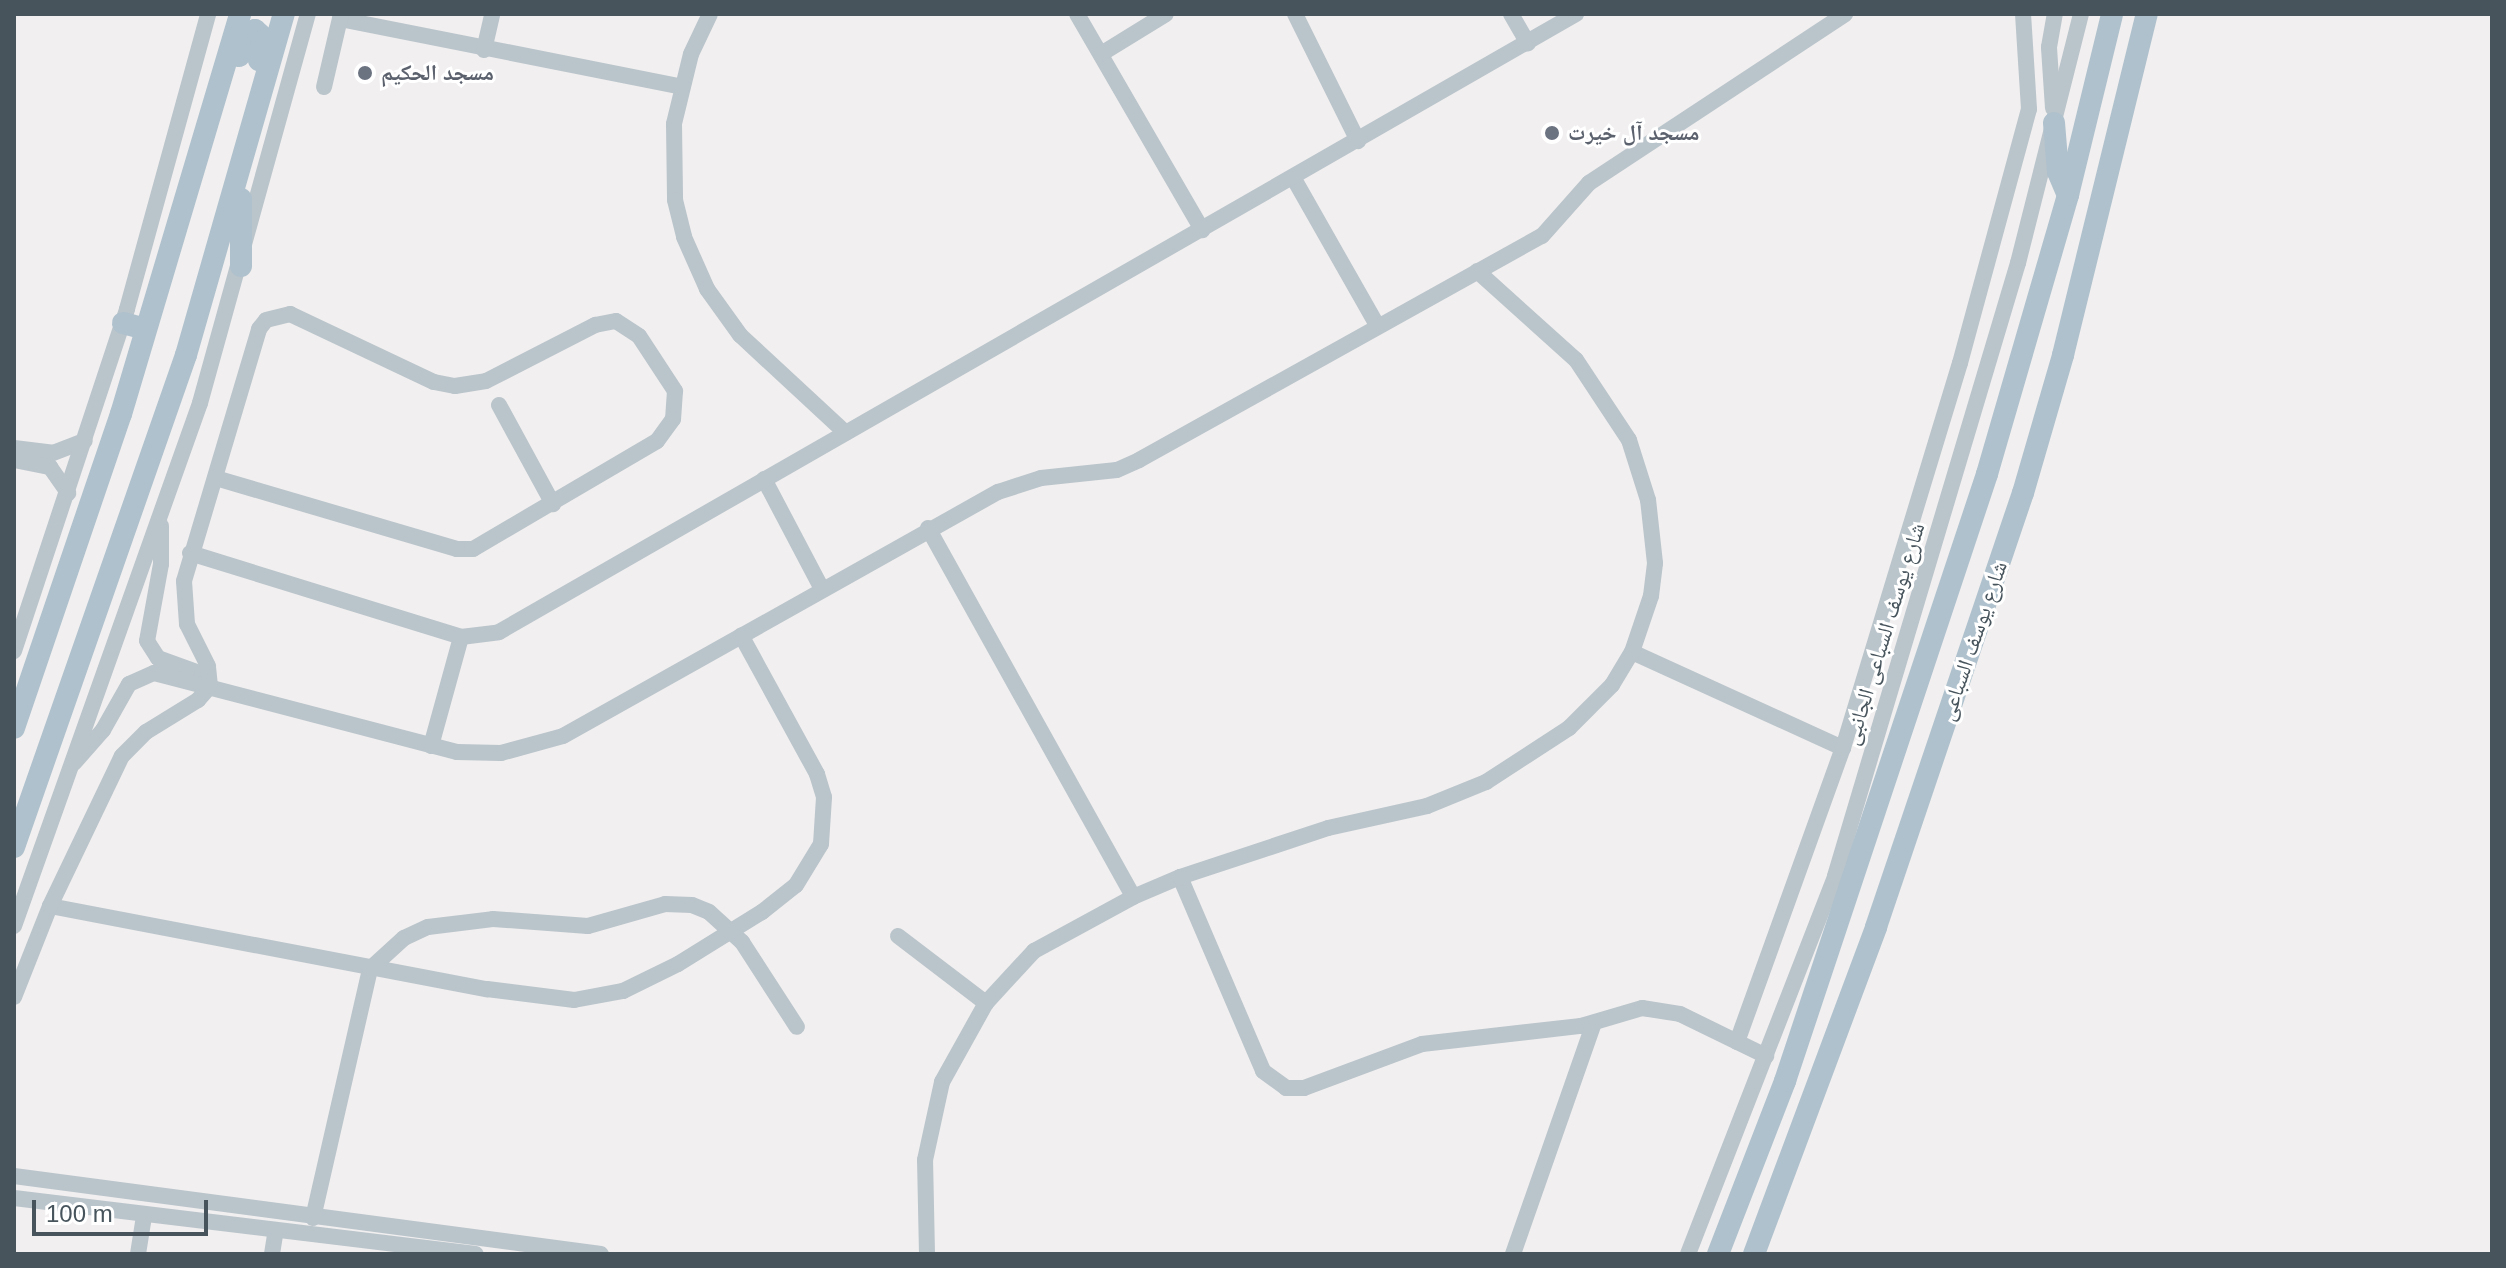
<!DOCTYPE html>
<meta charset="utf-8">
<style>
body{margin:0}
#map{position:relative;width:2506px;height:1268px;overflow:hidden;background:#f1efef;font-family:Helvetica,"Noto Naskh Arabic",sans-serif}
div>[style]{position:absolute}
.minor>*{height:16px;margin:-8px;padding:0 8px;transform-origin:8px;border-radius:8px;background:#bac4cb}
.major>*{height:22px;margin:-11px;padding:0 11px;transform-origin:11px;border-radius:11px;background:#afc1cd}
.dots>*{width:22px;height:22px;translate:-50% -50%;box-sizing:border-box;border:4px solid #fff;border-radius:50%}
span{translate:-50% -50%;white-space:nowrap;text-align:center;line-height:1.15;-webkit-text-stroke:6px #fff;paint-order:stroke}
.worship-label{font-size:22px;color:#5b616d;font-weight:700}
.left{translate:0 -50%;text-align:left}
.street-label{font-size:22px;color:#47545c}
.frame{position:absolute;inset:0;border:16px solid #47545c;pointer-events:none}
.scale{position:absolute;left:32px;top:1200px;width:176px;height:36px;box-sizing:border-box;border:4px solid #47545c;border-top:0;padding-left:10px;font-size:24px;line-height:28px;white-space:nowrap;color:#47545c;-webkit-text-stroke:6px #fff;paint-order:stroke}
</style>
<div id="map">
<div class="minor">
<i style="left:710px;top:14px;width:44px;rotate:115.4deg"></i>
<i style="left:691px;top:54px;width:72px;rotate:103.7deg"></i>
<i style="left:674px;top:124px;width:76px;rotate:89.2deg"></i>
<i style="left:675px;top:200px;width:38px;rotate:76deg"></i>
<i style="left:684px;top:237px;width:57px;rotate:66.1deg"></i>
<i style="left:707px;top:289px;width:57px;rotate:54.3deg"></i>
<i style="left:740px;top:335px;width:144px;rotate:42.8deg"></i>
<i style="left:1077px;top:14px;width:250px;rotate:59.9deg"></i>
<i style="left:1295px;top:14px;width:142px;rotate:63.6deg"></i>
<i style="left:1511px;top:14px;width:34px;rotate:60deg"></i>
<i style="left:340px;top:19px;width:349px;rotate:11.2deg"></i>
<i style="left:484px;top:50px;width:37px;rotate:-77deg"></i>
<i style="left:1101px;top:54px;width:76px;rotate:-31.6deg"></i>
<i style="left:324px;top:87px;width:75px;rotate:-76.9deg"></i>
<i style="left:2053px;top:108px;width:61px;rotate:-93.8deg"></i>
<i style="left:2049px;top:47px;width:34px;rotate:-80deg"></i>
<i style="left:1294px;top:179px;width:168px;rotate:60.4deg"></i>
<i style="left:499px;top:405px;width:113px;rotate:61.4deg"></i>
<i style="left:14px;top:448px;width:39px;rotate:7deg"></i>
<i style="left:53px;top:453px;width:34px;rotate:-21deg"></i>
<i style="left:14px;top:460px;width:37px;rotate:11deg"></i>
<i style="left:50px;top:467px;width:32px;rotate:55deg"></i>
<i style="left:764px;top:479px;width:124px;rotate:62.2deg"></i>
<i style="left:161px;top:526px;width:38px;rotate:90deg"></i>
<i style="left:161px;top:564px;width:78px;rotate:100.3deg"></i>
<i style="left:147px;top:641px;width:20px;rotate:57deg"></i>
<i style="left:158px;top:658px;width:47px;rotate:20deg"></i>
<i style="left:202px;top:674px;width:14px;rotate:56deg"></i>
<i style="left:928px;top:528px;width:422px;rotate:60.9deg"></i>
<i style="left:190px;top:553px;width:284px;rotate:17.2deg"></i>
<i style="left:461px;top:637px;width:38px;rotate:-7deg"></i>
<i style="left:499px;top:632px;width:1242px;rotate:-29.85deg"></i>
<i style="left:14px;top:651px;width:360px;rotate:-71.7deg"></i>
<i style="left:127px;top:309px;width:306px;rotate:-74.6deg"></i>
<i style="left:1632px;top:652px;width:232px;rotate:24.5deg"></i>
<i style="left:431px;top:746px;width:113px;rotate:-74.6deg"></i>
<i style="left:74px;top:763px;width:44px;rotate:-48.7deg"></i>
<i style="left:103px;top:730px;width:53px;rotate:-60.5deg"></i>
<i style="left:129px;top:684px;width:27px;rotate:-24deg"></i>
<i style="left:154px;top:673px;width:313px;rotate:14.6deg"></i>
<i style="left:457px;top:752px;width:44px;rotate:1.3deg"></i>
<i style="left:501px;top:753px;width:64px;rotate:-15.3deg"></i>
<i style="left:563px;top:736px;width:499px;rotate:-29.3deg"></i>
<i style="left:998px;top:492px;width:45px;rotate:-18deg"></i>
<i style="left:1041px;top:478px;width:76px;rotate:-6deg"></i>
<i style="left:1117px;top:470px;width:24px;rotate:-24deg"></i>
<i style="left:1139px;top:460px;width:461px;rotate:-29.1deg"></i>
<i style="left:1542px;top:236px;width:71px;rotate:-48.4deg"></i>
<i style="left:1589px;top:183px;width:307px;rotate:-33.4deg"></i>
<i style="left:1180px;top:877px;width:211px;rotate:66.8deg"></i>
<i style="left:1263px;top:1071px;width:29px;rotate:36deg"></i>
<i style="left:1286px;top:1088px;width:18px"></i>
<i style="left:1304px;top:1088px;width:126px;rotate:-20.4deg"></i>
<i style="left:1422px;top:1044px;width:160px;rotate:-6.5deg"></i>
<i style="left:1581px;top:1026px;width:64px;rotate:-16.4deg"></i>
<i style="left:1642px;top:1008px;width:38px;rotate:9deg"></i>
<i style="left:1680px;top:1014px;width:96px;rotate:26deg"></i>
<i style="left:50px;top:906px;width:445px;rotate:10.8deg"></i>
<i style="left:487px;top:989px;width:88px;rotate:7.2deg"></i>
<i style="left:574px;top:1000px;width:50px;rotate:-10.4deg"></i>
<i style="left:623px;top:991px;width:61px;rotate:-26.1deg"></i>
<i style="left:678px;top:964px;width:99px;rotate:-31.8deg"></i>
<i style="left:762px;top:912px;width:43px;rotate:-38.5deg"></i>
<i style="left:796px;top:885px;width:48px;rotate:-58.6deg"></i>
<i style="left:821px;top:844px;width:47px;rotate:-86.3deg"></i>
<i style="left:824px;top:797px;width:24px;rotate:-107deg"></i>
<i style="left:817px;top:774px;width:158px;rotate:-118.7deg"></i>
<i style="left:14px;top:926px;width:555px;rotate:-70.42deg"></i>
<i style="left:200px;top:403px;width:404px;rotate:-74.5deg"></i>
<i style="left:898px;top:936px;width:111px;rotate:37.3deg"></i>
<i style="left:14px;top:997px;width:98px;rotate:-68.4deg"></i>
<i style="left:50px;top:906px;width:166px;rotate:-64.4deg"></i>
<i style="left:122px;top:756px;width:34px;rotate:-45deg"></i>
<i style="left:146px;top:732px;width:61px;rotate:-31.6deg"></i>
<i style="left:198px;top:700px;width:18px;rotate:-49deg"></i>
<i style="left:210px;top:686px;width:20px;rotate:-96deg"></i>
<i style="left:208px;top:666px;width:47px;rotate:-116.6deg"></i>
<i style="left:187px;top:624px;width:43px;rotate:-94deg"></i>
<i style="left:184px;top:581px;width:263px;rotate:-73.4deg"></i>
<i style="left:259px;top:329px;width:11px;rotate:-52deg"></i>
<i style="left:266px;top:320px;width:25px;rotate:-14deg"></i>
<i style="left:290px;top:314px;width:159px;rotate:25.3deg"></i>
<i style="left:434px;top:382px;width:21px;rotate:11deg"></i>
<i style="left:455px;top:386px;width:31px;rotate:-9deg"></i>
<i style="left:486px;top:381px;width:123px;rotate:-27.2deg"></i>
<i style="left:595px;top:325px;width:21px;rotate:-11deg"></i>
<i style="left:616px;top:321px;width:27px;rotate:33deg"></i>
<i style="left:639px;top:336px;width:66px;rotate:56.8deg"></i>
<i style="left:675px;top:391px;width:28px;rotate:94deg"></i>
<i style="left:673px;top:419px;width:27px;rotate:126deg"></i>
<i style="left:657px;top:441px;width:213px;rotate:149.6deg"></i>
<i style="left:473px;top:549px;width:16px;rotate:180deg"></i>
<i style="left:457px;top:549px;width:252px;rotate:-163.6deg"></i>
<i style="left:1737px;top:1042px;width:313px;rotate:-70.2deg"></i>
<i style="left:1843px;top:748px;width:402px;rotate:-73.1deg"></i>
<i style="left:1960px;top:363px;width:263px;rotate:-74.8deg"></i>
<i style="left:2029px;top:109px;width:95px;rotate:-93.6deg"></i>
<i style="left:14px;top:1176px;width:592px;rotate:7.57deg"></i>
<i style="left:14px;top:1198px;width:465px;rotate:6.9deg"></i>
<i style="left:313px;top:1218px;width:255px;rotate:-77.1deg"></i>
<i style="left:370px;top:969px;width:46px;rotate:-42.4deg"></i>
<i style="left:404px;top:938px;width:26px;rotate:-25deg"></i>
<i style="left:428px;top:927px;width:65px;rotate:-7deg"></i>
<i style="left:493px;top:919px;width:95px;rotate:4.2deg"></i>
<i style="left:588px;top:926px;width:80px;rotate:-15.9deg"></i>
<i style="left:665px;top:904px;width:27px;rotate:2deg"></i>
<i style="left:692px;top:905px;width:18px;rotate:22deg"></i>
<i style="left:709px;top:912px;width:45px;rotate:42.3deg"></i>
<i style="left:742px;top:942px;width:101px;rotate:57.1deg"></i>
<i style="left:138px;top:1254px;width:38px;rotate:-81deg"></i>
<i style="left:272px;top:1254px;width:20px;rotate:-81deg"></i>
<i style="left:927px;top:1254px;width:94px;rotate:-91.2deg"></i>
<i style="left:925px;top:1160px;width:80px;rotate:-77.7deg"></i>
<i style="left:942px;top:1082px;width:90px;rotate:-60.9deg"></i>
<i style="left:986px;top:1003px;width:71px;rotate:-47.3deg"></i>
<i style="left:1034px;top:951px;width:113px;rotate:-28.6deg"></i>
<i style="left:1133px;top:897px;width:51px;rotate:-23.1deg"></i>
<i style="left:1180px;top:877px;width:156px;rotate:-18.3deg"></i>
<i style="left:1328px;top:828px;width:101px;rotate:-12.5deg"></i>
<i style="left:1427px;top:806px;width:64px;rotate:-22.1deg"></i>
<i style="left:1486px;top:782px;width:99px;rotate:-33deg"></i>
<i style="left:1569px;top:728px;width:61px;rotate:-45deg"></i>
<i style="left:1612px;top:685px;width:39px;rotate:-59deg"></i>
<i style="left:1632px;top:652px;width:59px;rotate:-71.3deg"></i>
<i style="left:1651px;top:596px;width:33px;rotate:-83deg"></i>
<i style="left:1655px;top:563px;width:63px;rotate:-96.3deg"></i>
<i style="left:1648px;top:500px;width:63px;rotate:-107.6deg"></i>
<i style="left:1629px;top:440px;width:96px;rotate:-123.5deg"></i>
<i style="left:1576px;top:360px;width:133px;rotate:-138deg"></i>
<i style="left:1513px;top:1254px;width:245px;rotate:-70.7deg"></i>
<i style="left:1688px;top:1254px;width:406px;rotate:-68.7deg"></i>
<i style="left:1835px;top:876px;width:640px;rotate:-73.38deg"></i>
<i style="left:2018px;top:263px;width:257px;rotate:-75.8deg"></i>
</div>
<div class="major">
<i style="left:239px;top:56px;width:23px;rotate:-72deg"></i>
<i style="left:246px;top:34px;width:10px;rotate:-24deg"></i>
<i style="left:255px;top:30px;width:13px;rotate:42deg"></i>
<i style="left:265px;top:39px;width:22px;rotate:106deg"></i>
<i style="left:2054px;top:123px;width:49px;rotate:85.3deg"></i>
<i style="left:2058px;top:172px;width:25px;rotate:67deg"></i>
<i style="left:241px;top:266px;width:67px;rotate:-90deg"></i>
<i style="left:123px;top:323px;width:23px;rotate:15deg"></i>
<i style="left:14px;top:728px;width:332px;rotate:-71.2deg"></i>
<i style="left:121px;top:414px;width:417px;rotate:-73.4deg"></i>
<i style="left:14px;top:847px;width:521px;rotate:-70.73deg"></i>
<i style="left:186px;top:355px;width:355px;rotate:-74deg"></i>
<i style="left:1718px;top:1254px;width:186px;rotate:-68.8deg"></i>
<i style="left:1785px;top:1081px;width:640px;rotate:-71.59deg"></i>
<i style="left:1987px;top:474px;width:291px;rotate:-73.8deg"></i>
<i style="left:2068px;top:195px;width:186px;rotate:-76.3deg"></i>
<i style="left:1754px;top:1254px;width:349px;rotate:-69.5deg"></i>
<i style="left:1876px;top:927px;width:458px;rotate:-71.3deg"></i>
<i style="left:2023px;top:493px;width:144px;rotate:-73.8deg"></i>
<i style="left:2063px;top:355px;width:351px;rotate:-76.2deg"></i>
</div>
<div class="dots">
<i style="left:365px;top:73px;background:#6b7280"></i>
<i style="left:1552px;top:133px;background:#6b7280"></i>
</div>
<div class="worship-label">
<span class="left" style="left:381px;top:73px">مسجد الحكيم</span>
<span class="left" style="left:1568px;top:133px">مسجد آل خيرت</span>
</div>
<div class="street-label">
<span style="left:1884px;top:634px;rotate:-73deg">شارع يوسف السباعى الجانبى</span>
<span style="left:1973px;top:641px;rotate:-71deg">شارع يوسف السباعى</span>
</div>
<div class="frame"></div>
<div class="scale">100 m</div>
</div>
